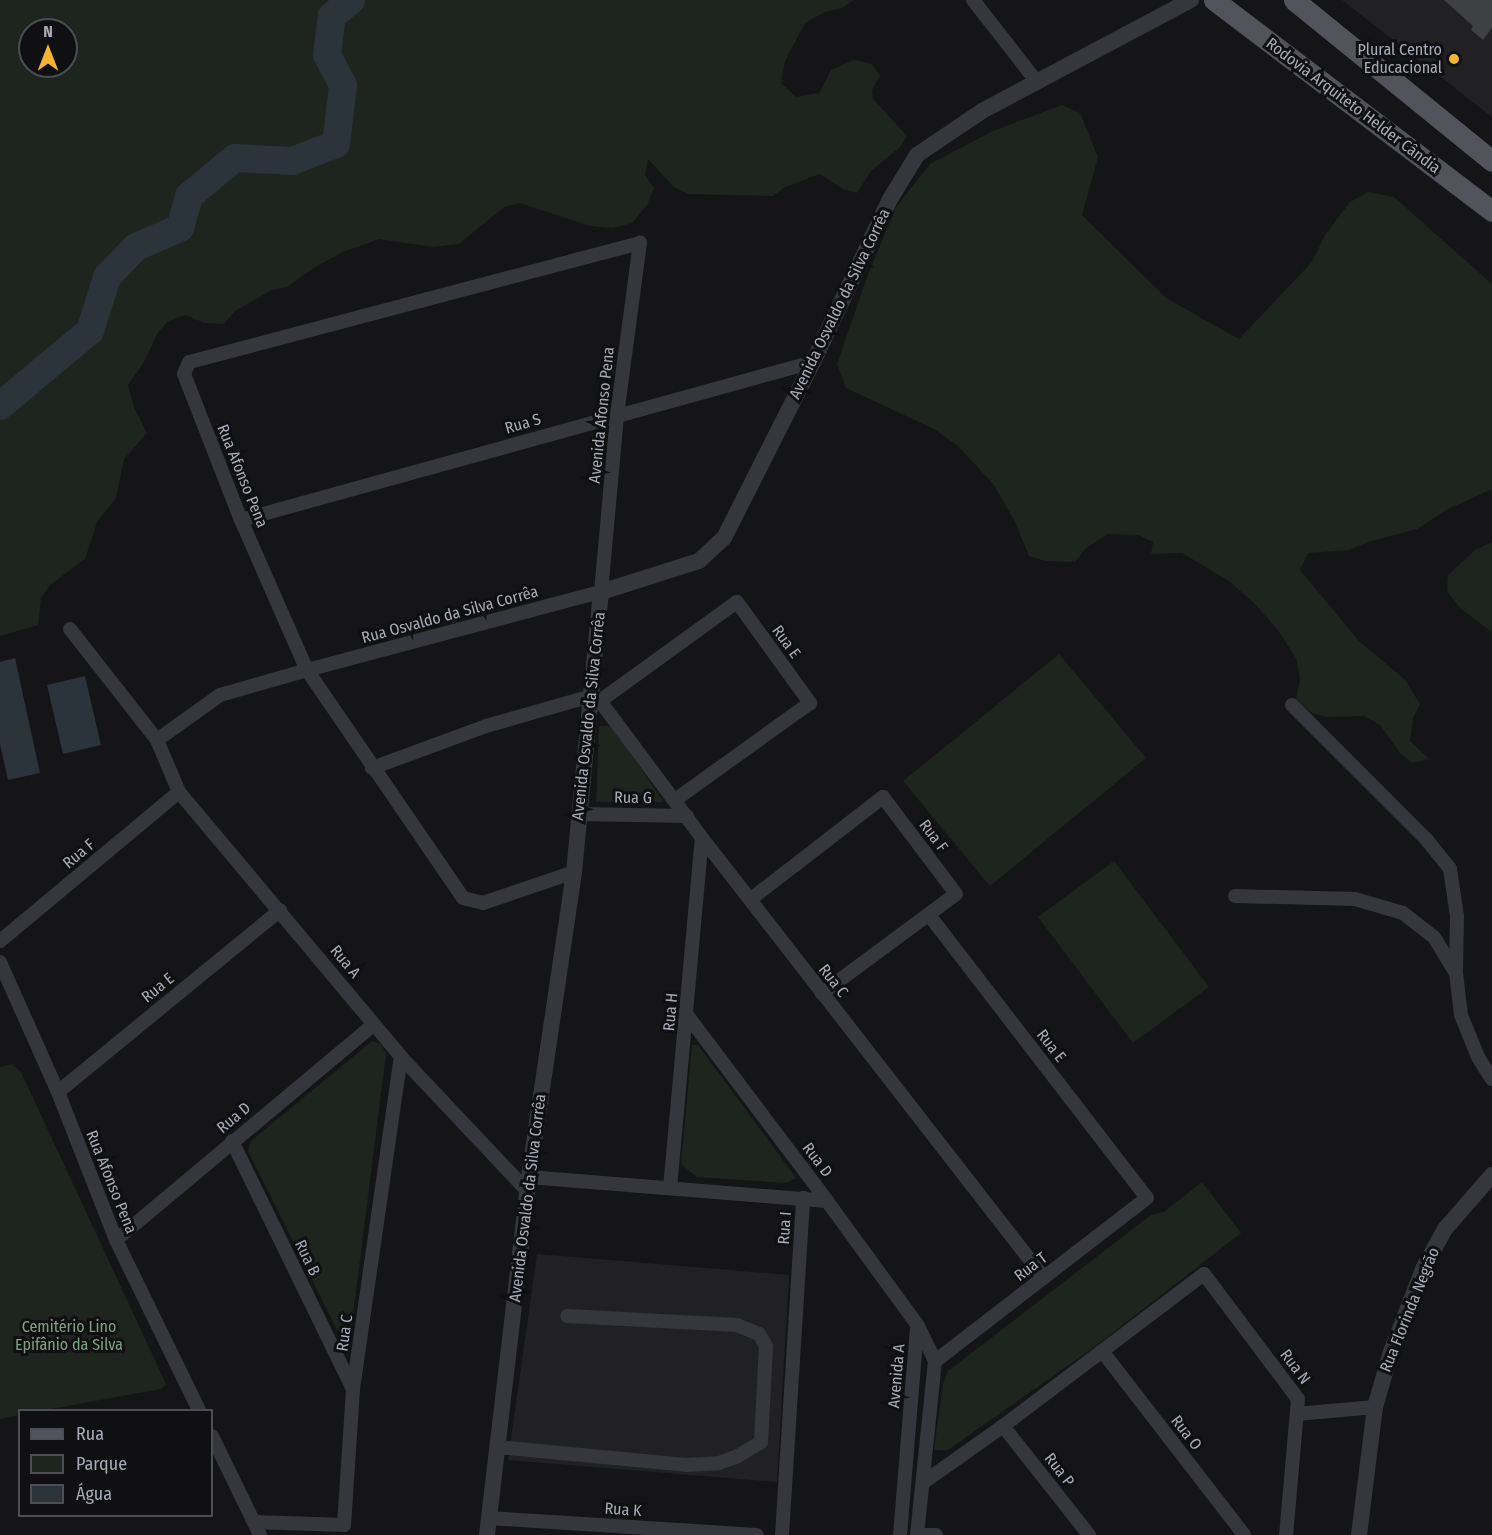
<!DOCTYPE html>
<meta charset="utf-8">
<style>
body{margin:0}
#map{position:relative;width:1492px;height:1535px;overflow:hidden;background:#151517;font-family:"Fira Sans Condensed",sans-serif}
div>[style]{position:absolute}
.built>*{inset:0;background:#212124}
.green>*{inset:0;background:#1d251e}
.water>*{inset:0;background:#2b333b}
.river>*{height:28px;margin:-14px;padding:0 14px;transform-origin:14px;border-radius:14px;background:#2b333b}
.building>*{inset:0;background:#3f4044}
.minor>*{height:14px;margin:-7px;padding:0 7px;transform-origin:7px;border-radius:7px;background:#36373c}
.tertiary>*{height:16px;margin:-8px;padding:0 8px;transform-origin:8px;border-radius:8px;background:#36373c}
.primary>*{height:21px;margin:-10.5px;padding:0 10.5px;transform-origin:10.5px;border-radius:10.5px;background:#52535b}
.dots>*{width:16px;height:16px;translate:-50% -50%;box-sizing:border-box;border:3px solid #101012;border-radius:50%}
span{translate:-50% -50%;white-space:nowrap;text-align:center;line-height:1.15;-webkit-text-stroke:6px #101012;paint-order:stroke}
.poi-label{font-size:16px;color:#a6abb7}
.right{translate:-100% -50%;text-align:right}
.street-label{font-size:16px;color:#a6abb7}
.park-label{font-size:16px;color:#7da280}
.legend{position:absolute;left:18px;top:1409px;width:195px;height:108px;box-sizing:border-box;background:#101012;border:2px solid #4c4e54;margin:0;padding:8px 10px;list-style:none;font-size:18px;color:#a6abb7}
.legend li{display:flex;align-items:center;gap:12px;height:30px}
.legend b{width:30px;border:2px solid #4c4e54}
.north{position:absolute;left:18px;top:18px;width:60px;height:60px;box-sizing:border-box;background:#101012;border:2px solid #4c4e54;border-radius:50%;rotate:0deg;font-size:16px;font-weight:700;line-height:24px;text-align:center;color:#a6abb7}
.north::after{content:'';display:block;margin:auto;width:21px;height:27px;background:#f4b430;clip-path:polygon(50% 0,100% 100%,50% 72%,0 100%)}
</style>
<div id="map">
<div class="built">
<i style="clip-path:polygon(1342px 0,1492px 0,1492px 117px)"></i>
<i style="clip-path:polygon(537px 1254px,789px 1275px,777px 1482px,508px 1460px)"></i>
</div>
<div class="green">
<i style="clip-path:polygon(evenodd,0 0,854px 0,842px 8px,825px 12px,805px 23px,785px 61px,781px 83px,796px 97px,819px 93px,831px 70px,854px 60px,872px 64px,880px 76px,872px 90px,873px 99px,907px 136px,900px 147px,871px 171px,857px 193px,843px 189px,820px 174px,785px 187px,773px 196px,688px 194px,674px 187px,648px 159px,645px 175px,654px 188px,647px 205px,632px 223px,613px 228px,590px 226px,520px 203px,504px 207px,459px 244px,433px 247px,379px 239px,343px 252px,315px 267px,287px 287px,272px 290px,235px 311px,224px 324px,205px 323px,185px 315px,167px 322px,157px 334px,144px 362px,128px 385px,134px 407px,147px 433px,124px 459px,116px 498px,97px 522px,85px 559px,50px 585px,41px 598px,38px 625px,0 636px,0 0,30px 30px,66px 30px,66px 66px,30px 66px,30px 30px)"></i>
<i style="clip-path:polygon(1062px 105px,1080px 113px,1098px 157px,1082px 215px,1166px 298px,1239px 339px,1312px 262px,1325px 235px,1350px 202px,1368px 192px,1394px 197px,1492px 284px,1492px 489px,1446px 510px,1417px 529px,1368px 542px,1349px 550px,1308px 553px,1300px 570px,1358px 640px,1405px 680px,1420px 704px,1413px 718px,1410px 741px,1429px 759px,1412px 763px,1401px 754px,1380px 725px,1364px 716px,1326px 717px,1312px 713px,1296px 699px,1300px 680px,1297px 660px,1278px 630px,1255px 604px,1229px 581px,1182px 553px,1151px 554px,1153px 542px,1138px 535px,1107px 534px,1085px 549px,1075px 562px,1045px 561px,1029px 556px,1015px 522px,994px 485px,958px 446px,934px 429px,846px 388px,837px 364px,866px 280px,896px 207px,930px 164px,993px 131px)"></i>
<i style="clip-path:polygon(1492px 542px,1492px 632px,1461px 609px,1447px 591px,1448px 575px,1475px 550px)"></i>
<i style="clip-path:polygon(1059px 654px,1146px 758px,990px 886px,903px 781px)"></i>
<i style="clip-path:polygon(599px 726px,611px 726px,664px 802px,596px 802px)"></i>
<i style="clip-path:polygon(1114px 861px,1209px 987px,1133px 1043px,1038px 917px)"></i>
<i style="clip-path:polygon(372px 1041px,381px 1044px,386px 1054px,350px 1339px,342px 1340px,248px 1151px,251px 1141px)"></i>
<i style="clip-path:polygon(692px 1045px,698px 1045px,796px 1178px,786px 1183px,697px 1177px,681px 1164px)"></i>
<i style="clip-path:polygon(12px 1064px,21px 1072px,166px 1384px,161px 1389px,45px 1410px,20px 1410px,19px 1415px,0 1419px,0 1067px)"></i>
<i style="clip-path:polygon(1202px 1182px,1241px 1233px,1097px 1345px,948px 1450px,934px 1450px,943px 1384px,948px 1371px,1151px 1215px,1164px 1212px)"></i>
</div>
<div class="water">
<i style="clip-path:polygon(15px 658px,40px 773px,8px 780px,0 744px,0 662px)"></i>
<i style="clip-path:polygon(85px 676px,101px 745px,63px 754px,47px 685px)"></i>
</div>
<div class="river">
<i style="left:0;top:406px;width:117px;rotate:-39.8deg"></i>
<i style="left:90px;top:331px;width:57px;rotate:-72.5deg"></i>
<i style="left:107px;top:277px;width:42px;rotate:-46deg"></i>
<i style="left:136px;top:247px;width:48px;rotate:-23.4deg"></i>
<i style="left:180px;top:228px;width:33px;rotate:-74deg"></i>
<i style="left:189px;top:196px;width:60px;rotate:-39.6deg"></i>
<i style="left:235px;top:158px;width:57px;rotate:3deg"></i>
<i style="left:292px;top:161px;width:47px;rotate:-21.1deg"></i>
<i style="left:336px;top:144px;width:59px;rotate:-83.2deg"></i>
<i style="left:343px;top:85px;width:34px;rotate:-118deg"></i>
<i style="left:327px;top:55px;width:39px;rotate:-83deg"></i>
<i style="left:332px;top:16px;width:25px;rotate:-40deg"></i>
</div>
<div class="building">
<i style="clip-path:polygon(1444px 0,1492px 0,1492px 28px,1483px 40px,1471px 30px,1473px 26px)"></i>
</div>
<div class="minor">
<i style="left:973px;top:0;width:104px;rotate:52deg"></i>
<i style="left:241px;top:520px;width:593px;rotate:-15.44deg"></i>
<i style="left:70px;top:629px;width:141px;rotate:51.9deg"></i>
<i style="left:157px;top:740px;width:56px;rotate:67.1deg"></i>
<i style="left:179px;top:792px;width:346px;rotate:50deg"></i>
<i style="left:401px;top:1057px;width:185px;rotate:46.7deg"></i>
<i style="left:600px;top:701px;width:169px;rotate:-35.9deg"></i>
<i style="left:737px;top:602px;width:125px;rotate:54.1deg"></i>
<i style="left:810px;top:703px;width:166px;rotate:144.3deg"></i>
<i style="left:1292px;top:705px;width:190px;rotate:45deg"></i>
<i style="left:1426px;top:839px;width:38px;rotate:51deg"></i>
<i style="left:1450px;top:869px;width:48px;rotate:81.5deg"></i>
<i style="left:1457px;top:916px;width:57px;rotate:91deg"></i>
<i style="left:1456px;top:973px;width:42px;rotate:83.2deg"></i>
<i style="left:1461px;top:1015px;width:45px;rotate:68deg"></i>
<i style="left:1478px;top:1057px;width:26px;rotate:58deg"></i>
<i style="left:157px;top:740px;width:77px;rotate:-35.5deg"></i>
<i style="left:220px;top:695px;width:91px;rotate:-16deg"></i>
<i style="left:307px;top:670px;width:304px;rotate:-14.9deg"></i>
<i style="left:601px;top:592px;width:178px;rotate:-84.8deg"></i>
<i style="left:617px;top:415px;width:174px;rotate:-82.4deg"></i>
<i style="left:640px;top:243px;width:466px;rotate:165.2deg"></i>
<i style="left:189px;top:362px;width:13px;rotate:113deg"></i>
<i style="left:184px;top:374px;width:157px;rotate:68.7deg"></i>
<i style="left:241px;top:520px;width:164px;rotate:66.3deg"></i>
<i style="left:307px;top:670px;width:276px;rotate:55.6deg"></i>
<i style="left:463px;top:898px;width:21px;rotate:14deg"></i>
<i style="left:483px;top:903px;width:96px;rotate:-18.8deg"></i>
<i style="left:372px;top:768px;width:121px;rotate:-20.2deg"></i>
<i style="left:486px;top:726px;width:109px;rotate:-15.9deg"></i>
<i style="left:591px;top:696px;width:10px;rotate:29deg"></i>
<i style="left:600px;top:701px;width:171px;rotate:53.3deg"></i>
<i style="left:702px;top:838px;width:557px;rotate:52.14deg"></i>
<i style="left:578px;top:814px;width:109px;rotate:1.1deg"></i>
<i style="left:1235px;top:896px;width:120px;rotate:1.4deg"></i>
<i style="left:1355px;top:899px;width:50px;rotate:16.3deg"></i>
<i style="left:1403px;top:913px;width:39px;rotate:38deg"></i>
<i style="left:1434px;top:937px;width:42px;rotate:58.6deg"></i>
<i style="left:751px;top:899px;width:167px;rotate:-37.7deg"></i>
<i style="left:883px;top:797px;width:121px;rotate:53deg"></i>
<i style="left:956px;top:894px;width:167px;rotate:143.5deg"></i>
<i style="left:929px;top:915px;width:357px;rotate:52.4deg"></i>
<i style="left:1147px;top:1198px;width:267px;rotate:142.4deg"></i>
<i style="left:0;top:941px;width:233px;rotate:-39.8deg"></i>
<i style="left:0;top:962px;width:142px;rotate:66deg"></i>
<i style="left:58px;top:1092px;width:159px;rotate:68.6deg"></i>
<i style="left:116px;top:1240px;width:189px;rotate:64deg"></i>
<i style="left:687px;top:1015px;width:233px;rotate:53deg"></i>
<i style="left:827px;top:1201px;width:155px;rotate:53.9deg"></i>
<i style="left:918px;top:1326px;width:39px;rotate:64deg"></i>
<i style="left:935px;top:1361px;width:175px;rotate:95.9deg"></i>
<i style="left:58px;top:1092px;width:287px;rotate:-39.3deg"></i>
<i style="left:232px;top:1141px;width:276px;rotate:64deg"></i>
<i style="left:529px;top:1177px;width:299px;rotate:4.6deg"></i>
<i style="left:670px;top:1188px;width:351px;rotate:-84.8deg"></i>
<i style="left:116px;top:1240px;width:336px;rotate:-39.9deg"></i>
<i style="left:1102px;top:1351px;width:232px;rotate:52.3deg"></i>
<i style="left:1297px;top:1414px;width:78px;rotate:-5.1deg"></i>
<i style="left:1003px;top:1426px;width:139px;rotate:51.7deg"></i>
<i style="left:212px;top:1436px;width:110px;rotate:64.1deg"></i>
<i style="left:497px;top:1447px;width:190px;rotate:5.4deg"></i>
<i style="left:686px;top:1465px;width:33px;rotate:-3deg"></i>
<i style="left:719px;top:1463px;width:20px;rotate:-20deg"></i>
<i style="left:738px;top:1456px;width:27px;rotate:-31deg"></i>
<i style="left:761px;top:1442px;width:96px;rotate:-87deg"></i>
<i style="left:766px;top:1346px;width:14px;rotate:-120deg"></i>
<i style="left:759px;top:1334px;width:24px;rotate:-158deg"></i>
<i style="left:737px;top:1325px;width:170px;rotate:-177deg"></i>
<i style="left:924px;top:1482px;width:97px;rotate:-35.3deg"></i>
<i style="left:1003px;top:1426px;width:252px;rotate:-37.1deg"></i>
<i style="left:1204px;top:1274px;width:156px;rotate:53.1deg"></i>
<i style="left:1298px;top:1399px;width:137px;rotate:95deg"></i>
<i style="left:488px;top:1518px;width:269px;rotate:3.6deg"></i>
<i style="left:254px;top:1522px;width:90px;rotate:1.9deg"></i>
<i style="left:344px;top:1525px;width:136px;rotate:-86.2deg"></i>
<i style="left:353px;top:1389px;width:335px;rotate:-81.8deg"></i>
<i style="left:782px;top:1535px;width:338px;rotate:-86.4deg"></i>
<i style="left:900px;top:1535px;width:208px;rotate:-85.3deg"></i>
<i style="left:925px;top:1535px;width:11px"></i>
</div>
<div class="tertiary">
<i style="left:487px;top:1535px;width:360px;rotate:-83.3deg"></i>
<i style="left:529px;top:1177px;width:308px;rotate:-81.6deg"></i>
<i style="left:574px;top:872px;width:281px;rotate:-84.5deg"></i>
<i style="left:601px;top:592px;width:103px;rotate:-17.6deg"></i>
<i style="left:699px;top:561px;width:34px;rotate:-43deg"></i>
<i style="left:724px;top:538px;width:197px;rotate:-63.2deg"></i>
<i style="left:813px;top:362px;width:178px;rotate:-64.7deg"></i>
<i style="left:889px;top:201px;width:54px;rotate:-58.7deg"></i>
<i style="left:917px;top:155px;width:78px;rotate:-34.1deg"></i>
<i style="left:982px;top:111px;width:237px;rotate:-28deg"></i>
<i style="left:1359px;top:1535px;width:129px;rotate:-82.9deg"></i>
<i style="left:1375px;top:1407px;width:57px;rotate:-73.8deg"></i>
<i style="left:1391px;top:1352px;width:91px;rotate:-68.8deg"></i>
<i style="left:1424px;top:1267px;width:43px;rotate:-61.1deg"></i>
<i style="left:1445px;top:1229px;width:72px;rotate:-49deg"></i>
</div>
<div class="primary">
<i style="left:1214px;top:0;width:349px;rotate:37.2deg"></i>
<i style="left:1294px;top:0;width:255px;rotate:39.1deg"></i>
</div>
<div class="dots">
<i style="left:1454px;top:59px;background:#f4b430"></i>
</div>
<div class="poi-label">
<span class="right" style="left:1442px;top:59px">Plural Centro<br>Educacional</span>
</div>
<div class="street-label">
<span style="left:1353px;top:106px;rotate:37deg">Rodovia Arquiteto Helder Cândia</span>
<span style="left:840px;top:304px;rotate:-64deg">Avenida Osvaldo da Silva Corrêa</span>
<span style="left:602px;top:415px;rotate:-84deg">Avenida Afonso Pena</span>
<span style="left:523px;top:424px;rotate:-16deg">Rua S</span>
<span style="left:242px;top:476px;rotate:68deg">Rua Afonso Pena</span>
<span style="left:450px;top:615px;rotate:-15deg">Rua Osvaldo da Silva Corrêa</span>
<span style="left:786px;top:642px;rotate:54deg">Rua E</span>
<span style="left:589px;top:716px;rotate:-84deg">Avenida Osvaldo da Silva Corrêa</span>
<span style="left:633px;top:798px;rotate:1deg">Rua G</span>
<span style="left:933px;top:836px;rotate:53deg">Rua F</span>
<span style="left:79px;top:854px;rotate:-40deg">Rua F</span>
<span style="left:345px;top:962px;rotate:50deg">Rua A</span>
<span style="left:833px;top:981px;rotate:52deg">Rua C</span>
<span style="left:158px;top:988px;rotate:-39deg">Rua E</span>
<span style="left:671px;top:1012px;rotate:-85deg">Rua H</span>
<span style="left:1051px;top:1046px;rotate:52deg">Rua E</span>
<span style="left:234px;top:1118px;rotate:-40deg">Rua D</span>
<span style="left:817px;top:1160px;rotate:53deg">Rua D</span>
<span style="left:111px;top:1182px;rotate:68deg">Rua Afonso Pena</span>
<span style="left:528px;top:1198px;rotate:-83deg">Avenida Osvaldo da Silva Corrêa</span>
<span style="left:785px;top:1228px;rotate:-86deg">Rua I</span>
<span style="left:307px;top:1258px;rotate:64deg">Rua B</span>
<span style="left:1031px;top:1267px;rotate:-37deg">Rua T</span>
<span style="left:1410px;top:1310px;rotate:-68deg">Rua Florinda Negrão</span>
<span style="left:345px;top:1333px;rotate:-82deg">Rua C</span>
<span style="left:1295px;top:1367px;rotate:53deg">Rua N</span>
<span style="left:897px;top:1376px;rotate:-85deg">Avenida A</span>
<span style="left:1186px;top:1433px;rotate:52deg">Rua O</span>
<span style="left:1059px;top:1470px;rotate:52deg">Rua P</span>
<span style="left:623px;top:1510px;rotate:4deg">Rua K</span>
</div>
<div class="park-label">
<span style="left:69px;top:1336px">Cemitério Lino<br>Epifânio da Silva</span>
</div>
<ul class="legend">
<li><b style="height:8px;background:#52535b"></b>Rua</li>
<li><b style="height:16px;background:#1d251e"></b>Parque</li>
<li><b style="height:16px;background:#2b333b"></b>Água</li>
</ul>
<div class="north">N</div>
</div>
